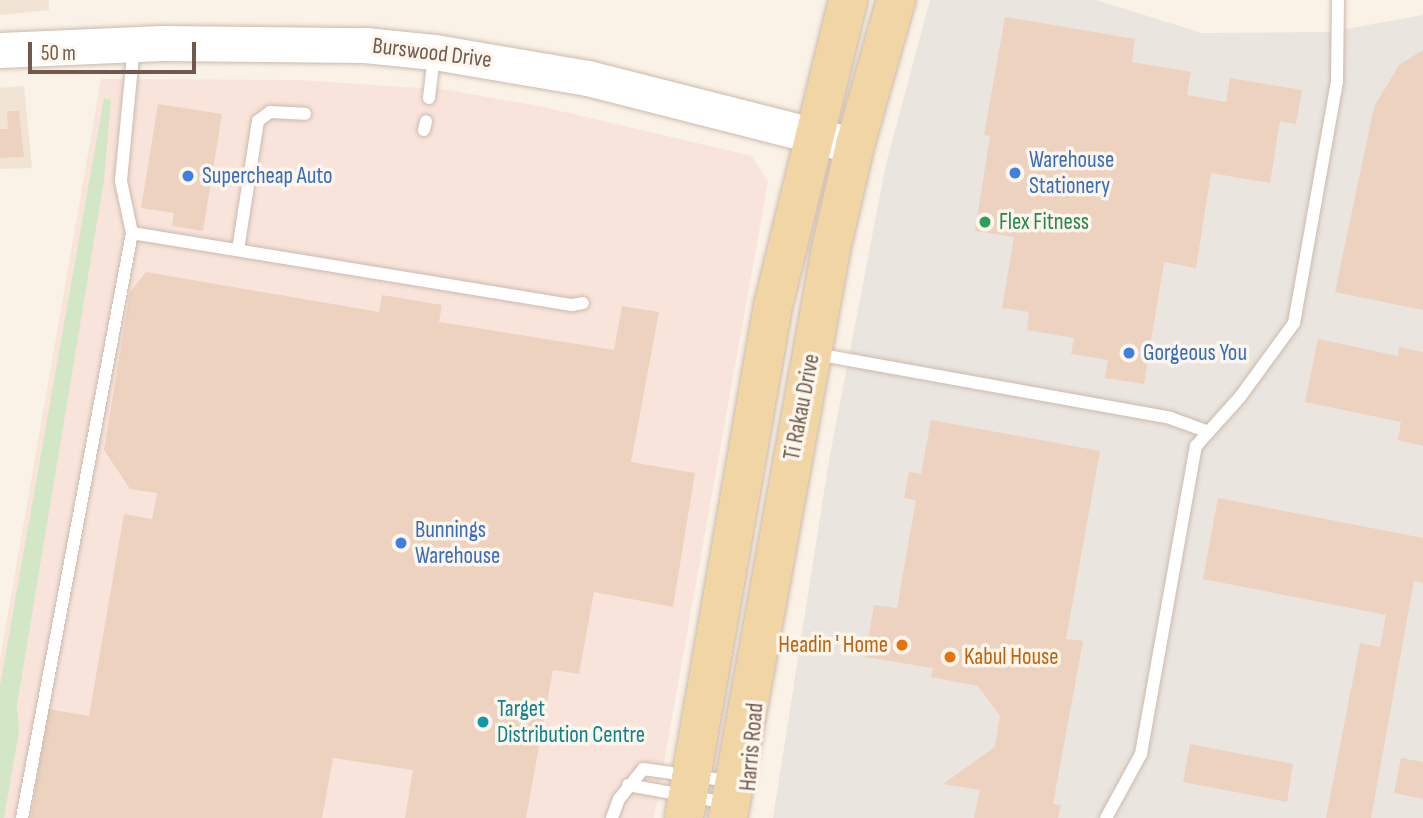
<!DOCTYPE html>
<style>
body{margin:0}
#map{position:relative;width:1423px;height:818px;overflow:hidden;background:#faf2e6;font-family:"Sofia Sans Condensed",sans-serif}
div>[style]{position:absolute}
.residential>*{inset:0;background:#f1e4d5}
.commercial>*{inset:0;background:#f9e4db}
.industrial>*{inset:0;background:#eae5df}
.green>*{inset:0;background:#d3e6c6}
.building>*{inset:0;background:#edd2c0}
.roads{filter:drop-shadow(0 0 2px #cbbaad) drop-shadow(0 0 2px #cbbaad)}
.lane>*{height:12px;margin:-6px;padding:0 6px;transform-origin:6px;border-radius:6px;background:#fff}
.secondary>*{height:35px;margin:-17.5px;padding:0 17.5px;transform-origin:17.5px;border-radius:17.5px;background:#fff}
.primary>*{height:38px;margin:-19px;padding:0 19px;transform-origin:19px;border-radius:19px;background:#f2d5a5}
.dots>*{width:19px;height:19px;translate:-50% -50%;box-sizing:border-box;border:4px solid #fdf6ec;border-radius:50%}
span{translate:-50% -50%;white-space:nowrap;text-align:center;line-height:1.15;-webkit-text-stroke:7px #fdf6ec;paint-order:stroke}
.street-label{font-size:23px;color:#715a4d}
.shop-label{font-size:23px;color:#366cbe}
.left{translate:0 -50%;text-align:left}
.leisure-label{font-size:23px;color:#27864d}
.food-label{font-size:23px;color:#c56008}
.right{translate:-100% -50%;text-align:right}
.culture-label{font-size:23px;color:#0d838f}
.scale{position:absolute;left:28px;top:42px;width:168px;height:32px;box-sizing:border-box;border:4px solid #715a4d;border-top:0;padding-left:9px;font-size:21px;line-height:24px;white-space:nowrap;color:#715a4d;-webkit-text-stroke:5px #fdf6ec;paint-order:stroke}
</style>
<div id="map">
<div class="residential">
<i style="clip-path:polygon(0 0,49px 0,49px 10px,0 15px)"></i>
<i style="clip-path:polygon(24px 86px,32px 168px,0 169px,0 88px)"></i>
</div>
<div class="commercial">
<i style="clip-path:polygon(101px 79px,301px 80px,448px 90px,539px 106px,752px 156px,768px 182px,654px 818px,0 818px,0 659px)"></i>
</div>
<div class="industrial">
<i style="clip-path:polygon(930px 0,1096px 0,1202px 33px,1329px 32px,1423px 15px,1423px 818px,773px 818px,829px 460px,886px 164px)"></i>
</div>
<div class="green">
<i style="clip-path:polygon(104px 98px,111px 100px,104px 180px,17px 705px,19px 731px,4px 818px,0 818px,0 686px)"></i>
</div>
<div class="building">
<i style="clip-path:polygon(1005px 17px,1135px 39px,1132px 62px,1191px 72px,1187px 95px,1226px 102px,1230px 78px,1302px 90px,1296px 124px,1280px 121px,1270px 183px,1211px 173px,1196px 268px,1164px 262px,1144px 384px,1105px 378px,1108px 360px,1071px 354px,1074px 338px,1027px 330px,1029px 312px,1002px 308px,1014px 237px,975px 231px,990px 136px,984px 135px)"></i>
<i style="clip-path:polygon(1423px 50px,1423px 310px,1335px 292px,1374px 107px,1399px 65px)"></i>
<i style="clip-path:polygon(158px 104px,222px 114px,203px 231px,172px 226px,174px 213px,141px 208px)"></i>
<i style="clip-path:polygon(7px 111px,19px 111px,24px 157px,0 158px,0 129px,8px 129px)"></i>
<i style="clip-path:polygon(146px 272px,379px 312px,382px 295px,442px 305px,439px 322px,614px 350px,622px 306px,659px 312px,631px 462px,695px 473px,673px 607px,594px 592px,579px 674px,553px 670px,526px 818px,405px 818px,413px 770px,333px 758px,322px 818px,31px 818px,48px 709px,89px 716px,124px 514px,152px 519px,157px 493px,130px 489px,104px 450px,130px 292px)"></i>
<i style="clip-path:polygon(1318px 339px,1398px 356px,1399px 347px,1423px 352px,1423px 446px,1398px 440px,1401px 422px,1305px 402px)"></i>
<i style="clip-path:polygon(931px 420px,1100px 451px,1066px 639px,1083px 641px,1053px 804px,1061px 805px,1058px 818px,974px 818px,980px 790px,943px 784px,995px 747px,1000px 716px,978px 686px,931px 677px,933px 668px,865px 657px,874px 605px,897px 608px,916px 500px,904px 498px,909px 472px,921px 474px)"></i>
<i style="clip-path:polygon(1218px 498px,1423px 538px,1423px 583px,1414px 581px,1371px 818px,1326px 818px,1360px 643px,1380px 647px,1386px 615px,1203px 579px)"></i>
<i style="clip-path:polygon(1190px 744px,1293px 764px,1287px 802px,1183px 782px)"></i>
<i style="clip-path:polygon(1401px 758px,1423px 762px,1423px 799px,1394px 793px)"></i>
</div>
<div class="roads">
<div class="lane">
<i style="left:134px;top:45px;width:137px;rotate:95.5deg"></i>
<i style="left:121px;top:181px;width:53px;rotate:78.1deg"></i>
<i style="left:132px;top:233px;width:446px;rotate:9.3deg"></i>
<i style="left:572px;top:305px;width:11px;rotate:-10deg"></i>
<i style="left:429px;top:98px;width:42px;rotate:-83.2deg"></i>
<i style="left:424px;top:130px;width:9px;rotate:-77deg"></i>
<i style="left:238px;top:250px;width:131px;rotate:-81.2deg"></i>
<i style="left:258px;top:121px;width:15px;rotate:-37deg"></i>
<i style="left:270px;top:112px;width:35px;rotate:3deg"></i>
<i style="left:816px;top:354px;width:360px;rotate:10.2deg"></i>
<i style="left:1170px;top:418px;width:41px;rotate:19.7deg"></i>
<i style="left:628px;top:785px;width:101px;rotate:10.3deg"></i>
<i style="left:22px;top:818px;width:595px;rotate:-79.35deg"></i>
<i style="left:612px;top:818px;width:20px;rotate:-70deg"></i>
<i style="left:619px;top:799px;width:38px;rotate:-51deg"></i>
<i style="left:643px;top:769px;width:88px;rotate:7.9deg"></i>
<i style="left:1106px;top:818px;width:73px;rotate:-61.3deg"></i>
<i style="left:1141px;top:754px;width:313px;rotate:-79.9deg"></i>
<i style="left:1196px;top:446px;width:66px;rotate:-48.1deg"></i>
<i style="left:1240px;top:397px;width:92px;rotate:-53.9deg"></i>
<i style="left:1294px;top:323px;width:246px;rotate:-79.9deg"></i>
<i style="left:1337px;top:81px;width:81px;rotate:-89.3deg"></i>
</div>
<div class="secondary">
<i style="left:0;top:50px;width:162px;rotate:-2.5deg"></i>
<i style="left:162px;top:43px;width:203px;rotate:0.6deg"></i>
<i style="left:365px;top:45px;width:69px;rotate:5.8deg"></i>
<i style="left:434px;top:52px;width:156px;rotate:9.6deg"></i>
<i style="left:588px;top:78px;width:263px;rotate:14.3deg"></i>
</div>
<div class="primary">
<i style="left:684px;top:818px;width:520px;rotate:-80.14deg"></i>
<i style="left:773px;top:306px;width:315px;rotate:-76.2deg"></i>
<i style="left:728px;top:818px;width:578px;rotate:-79.74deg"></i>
<i style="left:831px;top:249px;width:107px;rotate:-77deg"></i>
<i style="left:855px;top:145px;width:151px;rotate:-74.2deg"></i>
</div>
</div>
<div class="dots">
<i style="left:1015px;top:173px;background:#3f7fe0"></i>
<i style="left:188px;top:176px;background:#3f7fe0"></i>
<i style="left:985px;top:222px;background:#2e9e5b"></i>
<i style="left:1129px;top:353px;background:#3f7fe0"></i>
<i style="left:401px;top:543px;background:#3f7fe0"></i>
<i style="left:902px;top:645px;background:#e8710a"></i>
<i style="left:950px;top:657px;background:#e8710a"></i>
<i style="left:483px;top:722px;background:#0f9aa8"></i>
</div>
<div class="street-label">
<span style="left:432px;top:53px;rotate:7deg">Burswood Drive</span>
<span style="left:802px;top:407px;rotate:-79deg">Ti Rakau Drive</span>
<span style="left:752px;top:747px;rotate:-85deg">Harris Road</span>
</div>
<div class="shop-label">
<span class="left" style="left:1029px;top:173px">Warehouse<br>Stationery</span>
<span class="left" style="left:202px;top:176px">Supercheap Auto</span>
<span class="left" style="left:1143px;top:353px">Gorgeous You</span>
<span class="left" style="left:415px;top:543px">Bunnings<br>Warehouse</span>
</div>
<div class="leisure-label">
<span class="left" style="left:999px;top:222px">Flex Fitness</span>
</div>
<div class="food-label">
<span class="right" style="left:888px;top:645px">Headin ' Home</span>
<span class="left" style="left:964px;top:657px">Kabul House</span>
</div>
<div class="culture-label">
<span class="left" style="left:497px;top:722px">Target<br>Distribution Centre</span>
</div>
<div class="scale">50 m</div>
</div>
